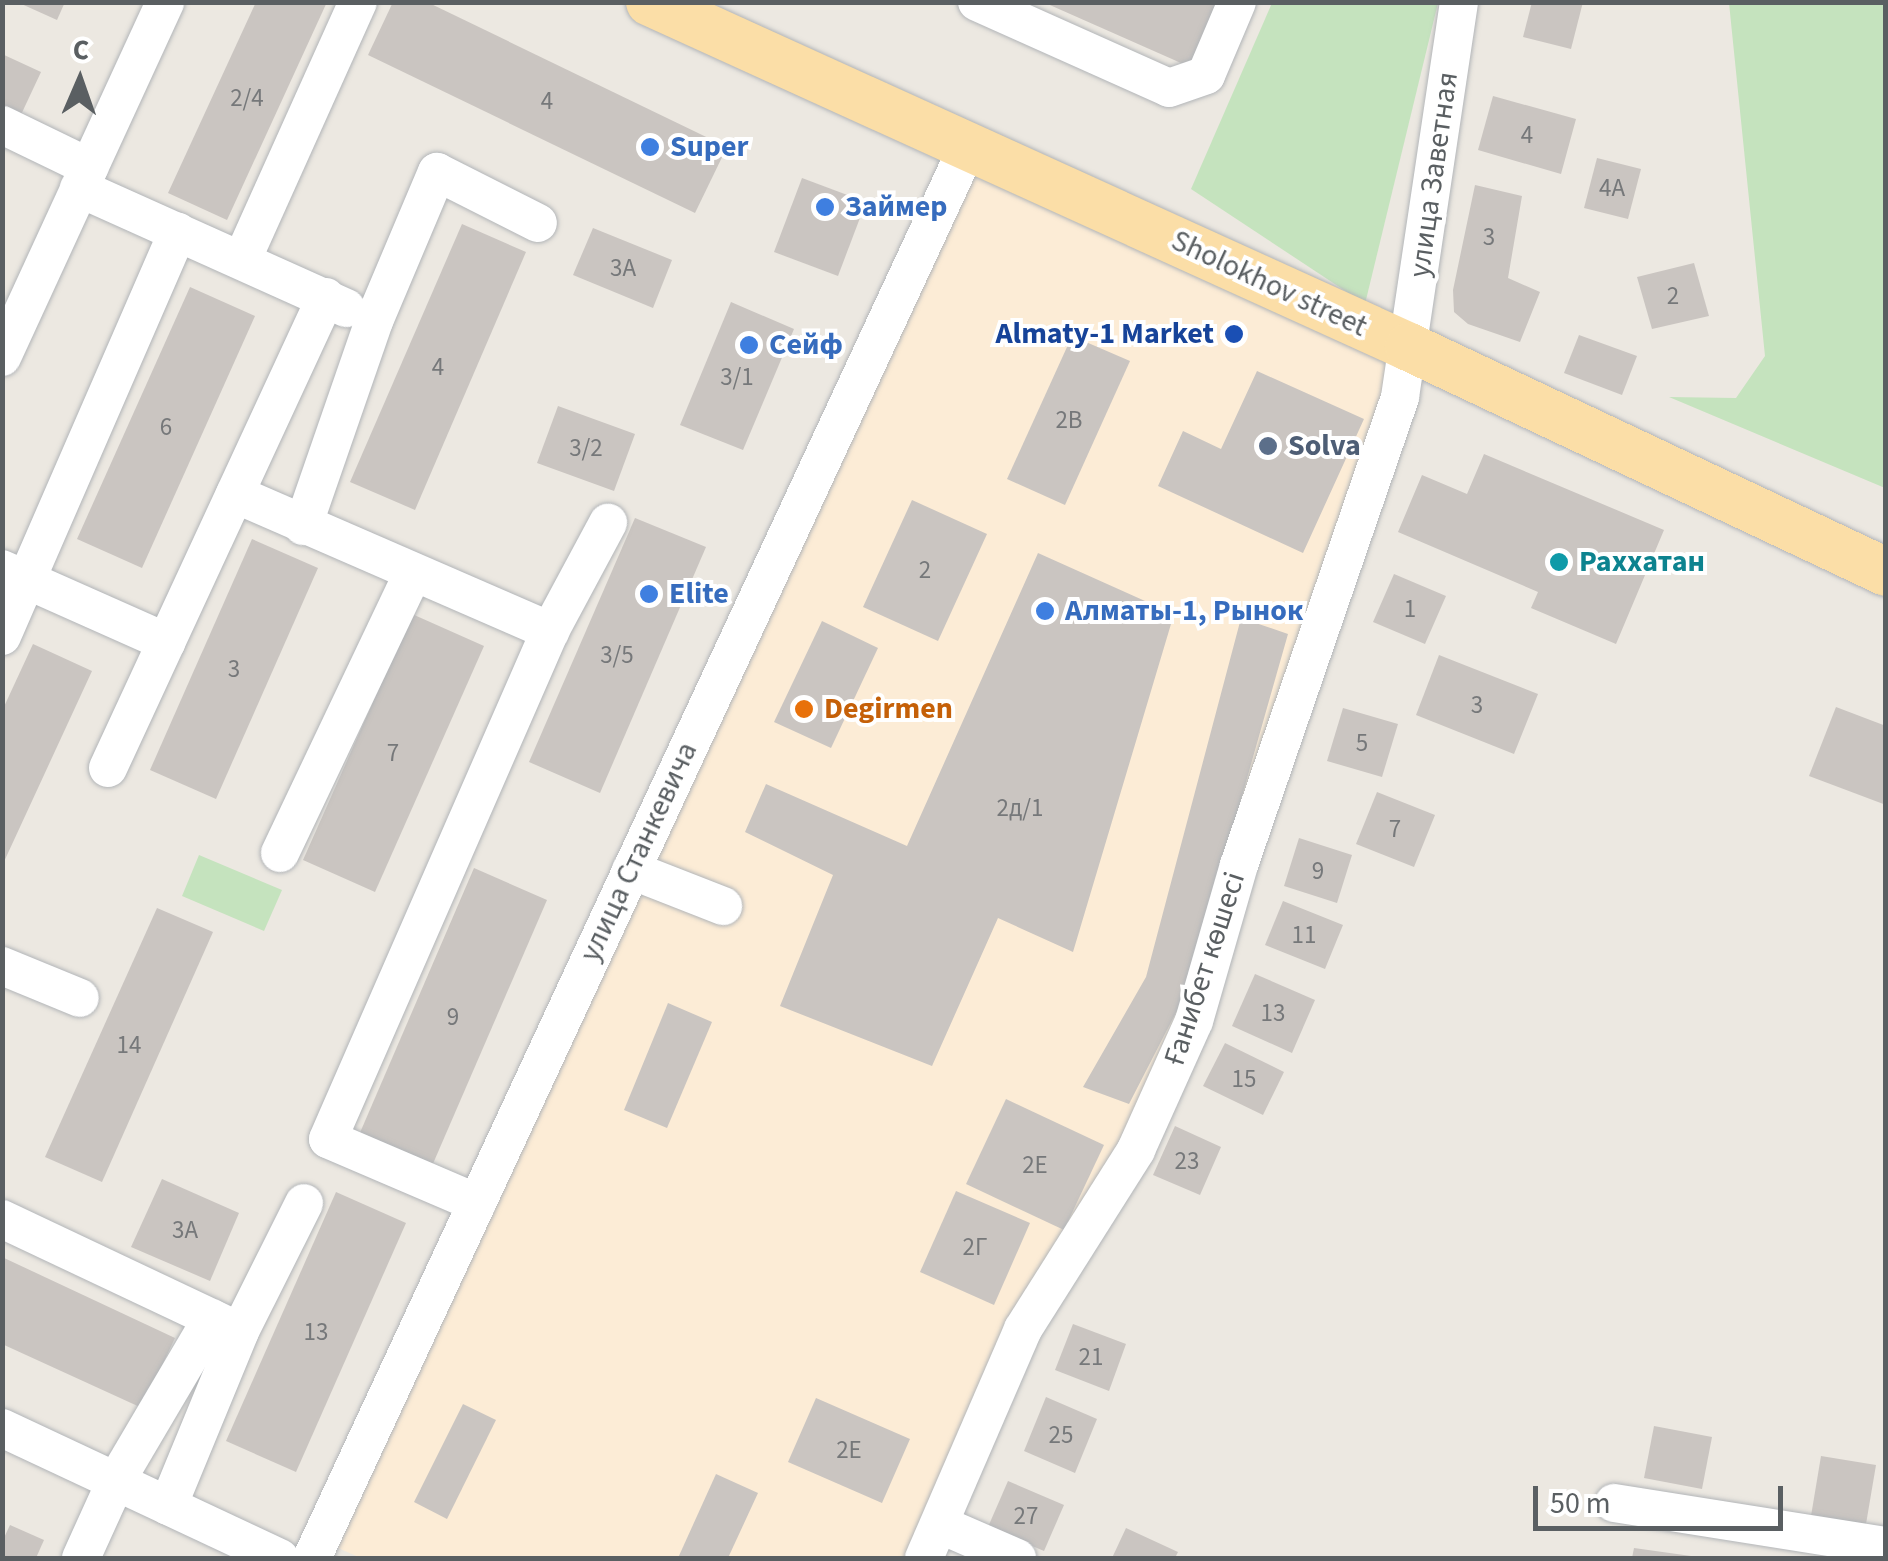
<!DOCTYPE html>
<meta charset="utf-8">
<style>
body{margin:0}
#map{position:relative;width:1888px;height:1561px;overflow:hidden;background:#ece8e1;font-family:"Source Sans 3",sans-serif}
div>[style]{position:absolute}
.commercial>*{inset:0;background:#fcecd6}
.green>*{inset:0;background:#c5e3be}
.building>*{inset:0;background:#cac5c1}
.roads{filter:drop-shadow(0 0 2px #b2b5b8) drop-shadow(0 0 2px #b2b5b8)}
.minor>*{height:38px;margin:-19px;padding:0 19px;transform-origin:19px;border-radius:19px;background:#fff}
.major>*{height:48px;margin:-24px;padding:0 24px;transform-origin:24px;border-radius:24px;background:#fbdea7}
.dots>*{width:28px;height:28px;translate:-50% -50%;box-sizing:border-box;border:5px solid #fff;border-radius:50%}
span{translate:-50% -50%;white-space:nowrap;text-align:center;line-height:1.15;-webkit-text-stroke:8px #fff;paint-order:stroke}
.number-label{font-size:25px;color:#76787a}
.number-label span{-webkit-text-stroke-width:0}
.shop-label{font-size:30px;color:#366cbe;font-weight:700}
.left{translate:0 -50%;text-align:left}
.street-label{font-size:30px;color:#5a5f62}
.transit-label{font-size:30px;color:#164399;font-weight:700}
.right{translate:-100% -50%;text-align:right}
.service-label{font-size:30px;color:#4e5e75;font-weight:700}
.culture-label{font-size:30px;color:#0d838f;font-weight:700}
.food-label{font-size:30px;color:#c56008;font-weight:700}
.frame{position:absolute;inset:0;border:5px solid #5a5f62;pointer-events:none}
.north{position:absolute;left:30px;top:30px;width:100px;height:100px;-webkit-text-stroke:8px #fff;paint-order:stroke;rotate:2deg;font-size:28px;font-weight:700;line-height:40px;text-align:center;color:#5a5f62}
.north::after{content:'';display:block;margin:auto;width:35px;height:45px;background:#5a5f62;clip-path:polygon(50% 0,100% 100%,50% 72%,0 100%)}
.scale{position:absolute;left:1533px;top:1486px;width:250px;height:45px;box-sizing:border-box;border:5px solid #5a5f62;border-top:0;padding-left:12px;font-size:30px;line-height:35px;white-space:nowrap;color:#5a5f62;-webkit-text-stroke:8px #fff;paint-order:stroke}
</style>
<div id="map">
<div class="commercial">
<i style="clip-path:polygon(976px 168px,1400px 358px,1194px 1021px,920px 1558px,361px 1558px,338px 1548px)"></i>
</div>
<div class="green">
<i style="clip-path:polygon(1272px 3px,1438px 3px,1365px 304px,1191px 189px)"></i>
<i style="clip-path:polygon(1729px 3px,1885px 3px,1885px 488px,1669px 397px,1736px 398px,1765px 356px)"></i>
<i style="clip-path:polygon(199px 855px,282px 890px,264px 931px,182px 896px)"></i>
</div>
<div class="building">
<i style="clip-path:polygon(17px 2px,65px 2px,57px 20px)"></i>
<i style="clip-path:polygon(256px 2px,327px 2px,227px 220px,168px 193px)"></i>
<i style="clip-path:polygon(393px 2px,427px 2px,727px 147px,695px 213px,368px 55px)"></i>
<i style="clip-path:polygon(1043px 2px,1218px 2px,1190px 67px)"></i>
<i style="clip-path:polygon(1532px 2px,1583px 2px,1571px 49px,1523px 37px)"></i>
<i style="clip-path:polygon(2px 54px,41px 72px,19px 119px,2px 112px)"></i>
<i style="clip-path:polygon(1493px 96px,1576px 119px,1561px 174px,1478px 150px)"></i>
<i style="clip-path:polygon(1597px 158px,1641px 169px,1628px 219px,1584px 208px)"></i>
<i style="clip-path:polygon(802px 178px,866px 202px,838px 276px,774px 252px)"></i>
<i style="clip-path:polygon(1475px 185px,1522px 196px,1508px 278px,1540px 292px,1520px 342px,1468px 324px,1454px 312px,1453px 290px)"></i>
<i style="clip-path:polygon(462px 224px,526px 252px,415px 510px,350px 482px)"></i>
<i style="clip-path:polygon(593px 228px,672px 260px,653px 308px,573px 275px)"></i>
<i style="clip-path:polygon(1694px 263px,1709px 316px,1652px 329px,1637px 277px)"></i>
<i style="clip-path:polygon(190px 287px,255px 316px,142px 568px,77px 539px)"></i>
<i style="clip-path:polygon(731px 302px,794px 329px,743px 450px,680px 425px)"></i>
<i style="clip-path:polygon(1579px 335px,1637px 356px,1622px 395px,1564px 373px)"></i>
<i style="clip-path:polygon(1072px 336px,1130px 361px,1065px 505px,1007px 479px)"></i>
<i style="clip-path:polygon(1257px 371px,1364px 419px,1303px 553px,1158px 486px,1183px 431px,1221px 449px)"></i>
<i style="clip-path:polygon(558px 406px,635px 434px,614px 491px,537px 463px)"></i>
<i style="clip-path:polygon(1484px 454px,1664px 530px,1616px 644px,1531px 608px,1538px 592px,1398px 532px,1422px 475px,1467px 494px)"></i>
<i style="clip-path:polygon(912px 500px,987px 534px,938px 641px,863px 607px)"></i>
<i style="clip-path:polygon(635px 518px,706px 547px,600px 793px,529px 762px)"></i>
<i style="clip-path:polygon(252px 539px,318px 568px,216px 799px,150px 770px)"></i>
<i style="clip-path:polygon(1038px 553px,1174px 614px,1073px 952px,998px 918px,932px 1066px,780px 1006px,833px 875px,745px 832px,766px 784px,907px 846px)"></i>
<i style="clip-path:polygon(1394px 574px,1446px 596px,1425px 644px,1373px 622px)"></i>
<i style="clip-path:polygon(412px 614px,484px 646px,375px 892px,303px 860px)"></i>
<i style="clip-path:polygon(1241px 618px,1288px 634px,1186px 993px,1129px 1104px,1083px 1087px,1146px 977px)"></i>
<i style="clip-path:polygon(822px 621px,878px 648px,831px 748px,774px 722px)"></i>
<i style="clip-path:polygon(33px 644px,92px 671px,2px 866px,2px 711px)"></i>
<i style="clip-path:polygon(1439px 655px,1538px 694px,1514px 754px,1416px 715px)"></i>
<i style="clip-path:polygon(1836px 707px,1886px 726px,1886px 805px,1809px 776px)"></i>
<i style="clip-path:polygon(1343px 708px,1398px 724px,1382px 777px,1327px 761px)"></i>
<i style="clip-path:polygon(1377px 792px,1435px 815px,1414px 867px,1356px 844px)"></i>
<i style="clip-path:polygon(1299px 838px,1352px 855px,1337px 903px,1284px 886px)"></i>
<i style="clip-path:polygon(474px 868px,547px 900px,432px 1166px,359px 1135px)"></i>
<i style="clip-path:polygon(1283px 901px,1343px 925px,1325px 969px,1265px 945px)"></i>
<i style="clip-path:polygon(157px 908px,213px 932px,102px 1182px,45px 1157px)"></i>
<i style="clip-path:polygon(1255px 974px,1315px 1000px,1292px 1053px,1232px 1026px)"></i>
<i style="clip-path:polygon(668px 1003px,712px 1022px,667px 1128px,624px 1110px)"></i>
<i style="clip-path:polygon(1225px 1043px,1284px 1072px,1263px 1115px,1203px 1086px)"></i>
<i style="clip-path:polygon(1006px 1099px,1104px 1145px,1064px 1230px,966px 1184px)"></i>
<i style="clip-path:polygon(1175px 1126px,1221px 1147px,1200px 1195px,1153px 1175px)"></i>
<i style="clip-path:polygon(162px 1179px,239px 1213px,210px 1281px,131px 1247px)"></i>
<i style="clip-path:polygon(956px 1191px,1030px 1223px,994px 1305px,920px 1272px)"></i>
<i style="clip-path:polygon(336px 1192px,406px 1223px,296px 1472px,226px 1441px)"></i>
<i style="clip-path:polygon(2px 1257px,175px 1338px,142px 1408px,2px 1344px)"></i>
<i style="clip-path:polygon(1073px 1324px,1126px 1344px,1109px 1391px,1055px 1370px)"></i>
<i style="clip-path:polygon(1046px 1397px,1097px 1419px,1075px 1473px,1024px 1451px)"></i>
<i style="clip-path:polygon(816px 1398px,910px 1439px,882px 1503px,788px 1462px)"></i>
<i style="clip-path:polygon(463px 1404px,496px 1420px,447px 1519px,414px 1502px)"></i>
<i style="clip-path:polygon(1654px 1426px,1712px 1437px,1702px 1489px,1644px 1478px)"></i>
<i style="clip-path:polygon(1821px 1456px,1876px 1465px,1866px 1524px,1811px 1516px)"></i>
<i style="clip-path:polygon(716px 1474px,758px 1493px,728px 1558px,678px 1558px)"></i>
<i style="clip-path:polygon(1008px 1481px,1064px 1505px,1044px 1551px,988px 1527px)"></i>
<i style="clip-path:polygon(10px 1525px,44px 1540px,36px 1558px,2px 1558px,2px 1542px)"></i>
<i style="clip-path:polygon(1126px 1528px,1178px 1552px,1175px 1558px,1112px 1558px)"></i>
<i style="clip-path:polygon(1634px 1548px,1691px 1556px,1691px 1558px,1632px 1558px)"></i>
</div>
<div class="roads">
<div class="minor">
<i style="left:977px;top:2px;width:210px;rotate:24.1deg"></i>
<i style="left:1169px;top:88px;width:39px;rotate:-19deg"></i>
<i style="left:1206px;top:75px;width:79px;rotate:-67deg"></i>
<i style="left:2px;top:125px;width:97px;rotate:25.8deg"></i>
<i style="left:79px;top:188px;width:293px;rotate:24.2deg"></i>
<i style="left:242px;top:260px;width:283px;rotate:-65.8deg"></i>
<i style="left:2px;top:357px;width:391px;rotate:-65.3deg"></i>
<i style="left:235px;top:494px;width:344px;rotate:23.5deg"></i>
<i style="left:303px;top:526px;width:217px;rotate:-70.9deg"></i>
<i style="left:374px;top:321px;width:162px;rotate:-67.1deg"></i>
<i style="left:437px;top:172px;width:113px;rotate:26.8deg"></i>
<i style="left:2px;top:569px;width:180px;rotate:24deg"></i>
<i style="left:2px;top:636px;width:441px;rotate:-66.5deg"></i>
<i style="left:108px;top:768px;width:519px;rotate:-65.16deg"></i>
<i style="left:280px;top:853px;width:310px;rotate:-64.6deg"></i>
<i style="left:631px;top:870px;width:99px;rotate:21.4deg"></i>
<i style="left:2px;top:966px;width:84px;rotate:22.3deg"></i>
<i style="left:477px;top:1203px;width:162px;rotate:-156.8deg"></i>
<i style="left:328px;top:1139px;width:554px;rotate:-66.39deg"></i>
<i style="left:550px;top:631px;width:123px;rotate:-61.8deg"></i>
<i style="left:2px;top:1219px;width:258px;rotate:25.3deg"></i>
<i style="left:2px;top:1428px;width:307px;rotate:25.1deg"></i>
<i style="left:1614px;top:1503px;width:275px;rotate:9deg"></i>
<i style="left:168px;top:1506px;width:189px;rotate:-67.6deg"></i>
<i style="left:240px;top:1331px;width:143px;rotate:-63.4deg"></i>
<i style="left:941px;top:1525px;width:83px;rotate:23.5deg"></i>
<i style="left:81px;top:1558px;width:85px;rotate:-65.6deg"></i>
<i style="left:116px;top:1481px;width:189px;rotate:-59.5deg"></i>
<i style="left:312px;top:1558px;width:1557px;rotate:-65.08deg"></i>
<i style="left:924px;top:1558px;width:249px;rotate:-66.6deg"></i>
<i style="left:1023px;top:1329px;width:212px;rotate:-57.7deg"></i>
<i style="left:1136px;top:1150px;width:141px;rotate:-65.8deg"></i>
<i style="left:1194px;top:1021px;width:162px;rotate:-73.9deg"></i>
<i style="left:1239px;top:865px;width:495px;rotate:-71deg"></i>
<i style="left:1400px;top:397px;width:399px;rotate:-81.5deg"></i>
</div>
<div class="major">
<i style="left:650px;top:2px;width:834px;rotate:24.44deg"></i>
<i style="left:1409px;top:347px;width:527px;rotate:25.25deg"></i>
</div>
</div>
<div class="dots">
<i style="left:650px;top:147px;background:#3f7fe0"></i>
<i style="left:825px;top:207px;background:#3f7fe0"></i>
<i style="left:1234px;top:334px;background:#1a4fb4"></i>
<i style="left:749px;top:345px;background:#3f7fe0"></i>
<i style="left:1268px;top:446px;background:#5c6f8a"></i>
<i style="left:1559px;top:562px;background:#0f9aa8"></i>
<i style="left:649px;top:594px;background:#3f7fe0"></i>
<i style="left:1045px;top:611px;background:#3f7fe0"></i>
<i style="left:804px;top:709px;background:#e8710a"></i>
</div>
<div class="number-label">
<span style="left:247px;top:98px">2/4</span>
<span style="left:547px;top:101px">4</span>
<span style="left:1527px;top:135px">4</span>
<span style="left:1612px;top:188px">4А</span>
<span style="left:1489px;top:237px">3</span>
<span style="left:623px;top:268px">3А</span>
<span style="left:1673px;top:296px">2</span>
<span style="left:438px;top:367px">4</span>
<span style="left:737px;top:377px">3/1</span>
<span style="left:1069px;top:420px">2В</span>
<span style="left:166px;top:427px">6</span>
<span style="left:586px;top:448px">3/2</span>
<span style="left:925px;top:570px">2</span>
<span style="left:1410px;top:609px">1</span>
<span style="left:617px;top:655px">3/5</span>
<span style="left:234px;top:669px">3</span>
<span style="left:1477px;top:705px">3</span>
<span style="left:1362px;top:743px">5</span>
<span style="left:393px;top:753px">7</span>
<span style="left:1020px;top:808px">2д/1</span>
<span style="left:1395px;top:829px">7</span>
<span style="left:1318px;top:871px">9</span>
<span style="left:1304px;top:935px">11</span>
<span style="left:1273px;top:1013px">13</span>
<span style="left:453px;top:1017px">9</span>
<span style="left:129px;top:1045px">14</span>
<span style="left:1244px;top:1079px">15</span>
<span style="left:1187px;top:1161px">23</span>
<span style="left:1035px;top:1165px">2Е</span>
<span style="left:185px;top:1230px">3А</span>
<span style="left:975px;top:1247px">2Г</span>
<span style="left:316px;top:1332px">13</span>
<span style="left:1091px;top:1357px">21</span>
<span style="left:1061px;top:1435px">25</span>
<span style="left:849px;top:1450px">2Е</span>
<span style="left:1026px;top:1516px">27</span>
</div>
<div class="shop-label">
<span class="left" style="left:670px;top:147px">Super</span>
<span class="left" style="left:845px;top:207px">Займер</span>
<span class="left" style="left:769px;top:345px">Сейф</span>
<span class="left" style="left:669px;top:594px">Elite</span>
<span class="left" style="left:1065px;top:611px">Алматы-1, Рынок</span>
</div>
<div class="street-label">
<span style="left:1434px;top:175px;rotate:-82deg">улица Заветная</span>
<span style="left:1269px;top:284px;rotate:25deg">Sholokhov street</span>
<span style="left:639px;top:852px;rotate:-65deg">улица Станкевича</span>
<span style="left:1205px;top:969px;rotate:-72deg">Ғанибет көшесі</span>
</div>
<div class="transit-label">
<span class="right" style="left:1214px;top:334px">Almaty-1 Market</span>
</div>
<div class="service-label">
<span class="left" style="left:1288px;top:446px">Solva</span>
</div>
<div class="culture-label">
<span class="left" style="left:1579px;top:562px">Раххатан</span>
</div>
<div class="food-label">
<span class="left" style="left:824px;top:709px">Degirmen</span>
</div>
<div class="frame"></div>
<div class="north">С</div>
<div class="scale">50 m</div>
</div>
